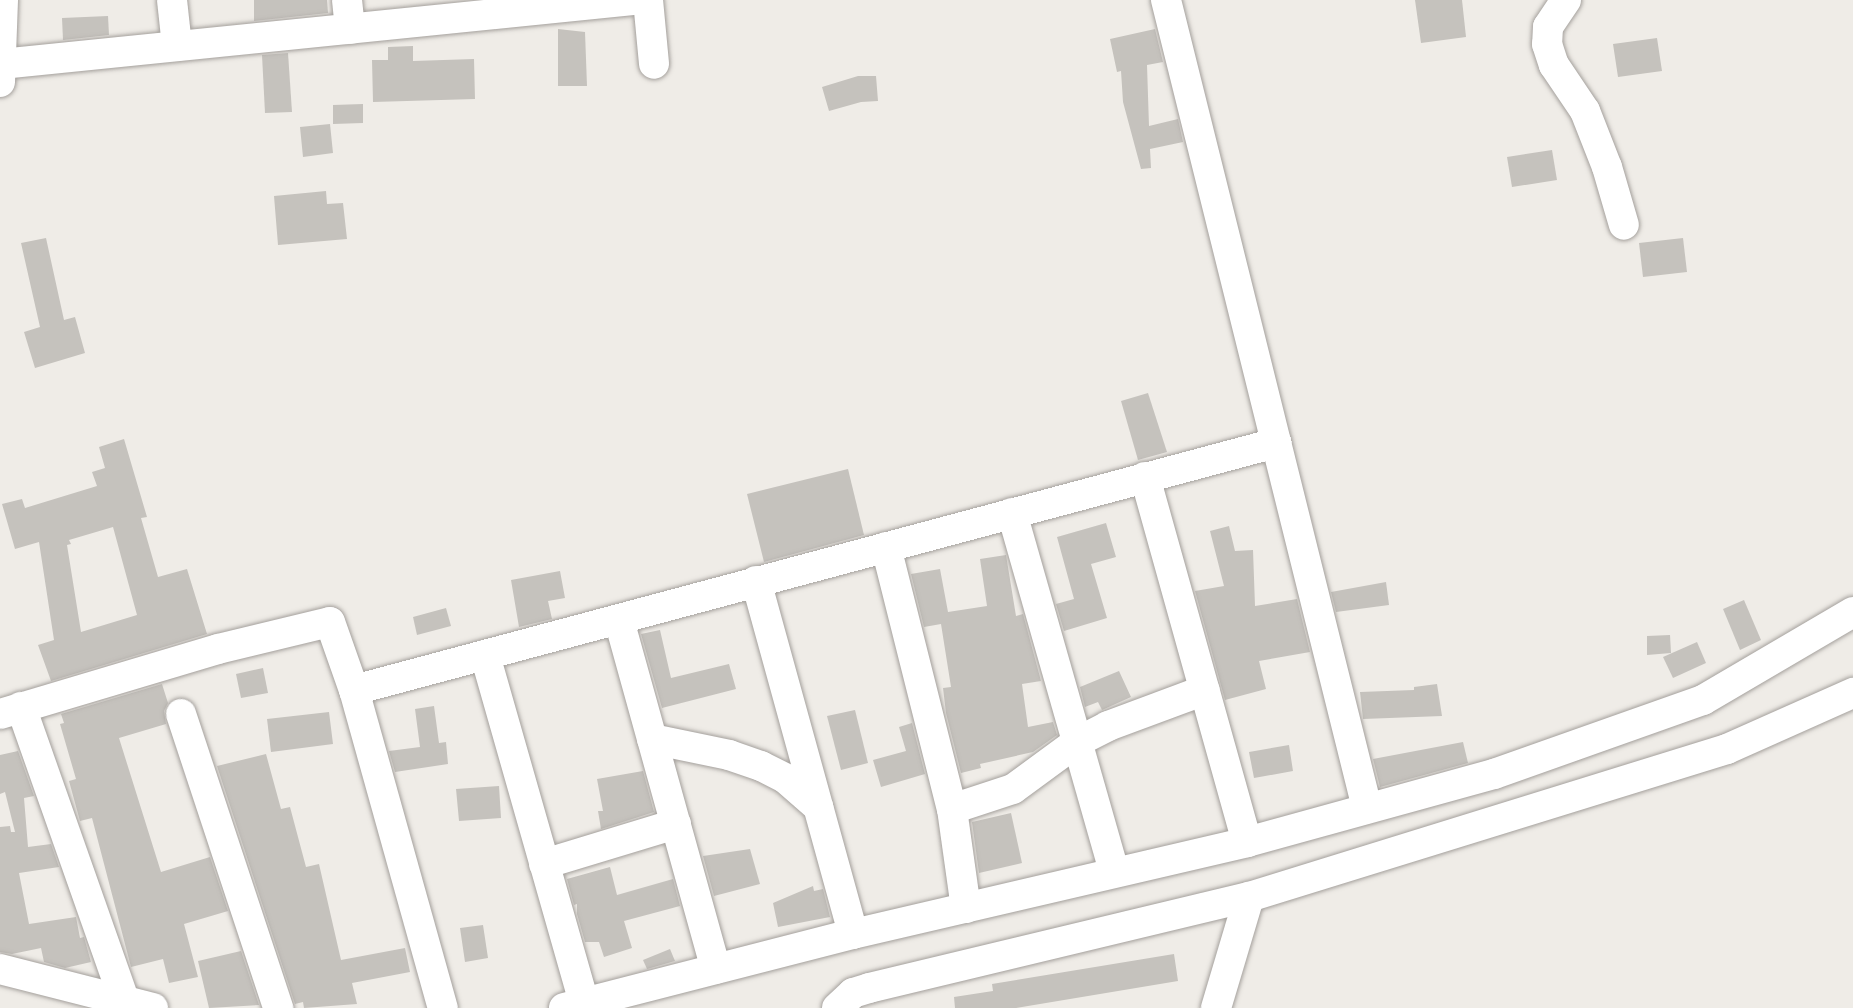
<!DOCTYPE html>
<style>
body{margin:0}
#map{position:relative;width:1853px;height:1008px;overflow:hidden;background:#efece7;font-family:"Noto Serif",serif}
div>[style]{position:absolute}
.building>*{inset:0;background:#c5c2bd}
.roads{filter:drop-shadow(0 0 2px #a4a09c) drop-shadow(0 0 2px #a4a09c)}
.minor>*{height:30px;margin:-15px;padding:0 15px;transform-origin:15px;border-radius:15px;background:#fff}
span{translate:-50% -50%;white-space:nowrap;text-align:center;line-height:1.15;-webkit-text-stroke:5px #fff;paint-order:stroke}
</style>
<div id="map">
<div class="building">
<i style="clip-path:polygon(254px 0,327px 0,328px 13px,254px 21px)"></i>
<i style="clip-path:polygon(1415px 0,1462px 0,1466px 37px,1421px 43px)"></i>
<i style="clip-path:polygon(108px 16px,109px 35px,63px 40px,62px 18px)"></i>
<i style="clip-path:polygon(558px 29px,585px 32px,587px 86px,558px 86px)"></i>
<i style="clip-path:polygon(1155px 29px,1163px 62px,1147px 65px,1149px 126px,1178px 119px,1183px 142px,1150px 149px,1151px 168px,1141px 169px,1123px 102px,1121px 71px,1117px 72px,1110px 39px)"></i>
<i style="clip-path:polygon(1657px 38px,1662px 71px,1618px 77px,1613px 44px)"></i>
<i style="clip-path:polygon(413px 46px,413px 61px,474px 59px,475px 99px,373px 102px,372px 60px,388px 60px,388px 47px)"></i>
<i style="clip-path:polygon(288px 53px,292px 112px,265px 113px,262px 55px)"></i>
<i style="clip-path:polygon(858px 76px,876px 76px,878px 101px,861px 102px,829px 111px,822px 87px)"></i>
<i style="clip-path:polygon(363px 104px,363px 123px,333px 124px,333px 105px)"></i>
<i style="clip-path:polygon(330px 124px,333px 153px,303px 157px,300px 127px)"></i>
<i style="clip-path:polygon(1552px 150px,1557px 180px,1512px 187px,1507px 157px)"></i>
<i style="clip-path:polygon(326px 191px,327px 204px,343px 203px,347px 239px,278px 245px,274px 196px)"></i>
<i style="clip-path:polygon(46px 238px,64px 320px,75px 317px,85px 353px,35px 368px,24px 332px,40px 327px,21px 243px)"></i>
<i style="clip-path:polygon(1683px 238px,1687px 272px,1643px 277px,1639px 243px)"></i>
<i style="clip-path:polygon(1148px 393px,1167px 452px,1138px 460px,1121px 401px)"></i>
<i style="clip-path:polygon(evenodd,124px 439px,147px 517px,141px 518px,158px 577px,187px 569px,207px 634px,51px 681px,38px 645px,54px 640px,39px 542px,15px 549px,2px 504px,22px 499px,25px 508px,97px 486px,92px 472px,105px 468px,99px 447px,124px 439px,113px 527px,137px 615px,81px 632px,67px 545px,71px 544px,69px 540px,113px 527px)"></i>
<i style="clip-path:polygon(848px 469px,864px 535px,764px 562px,747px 494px)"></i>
<i style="clip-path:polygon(1106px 523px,1116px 557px,1091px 564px,1107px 618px,1064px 631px,1056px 604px,1074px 599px,1057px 537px)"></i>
<i style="clip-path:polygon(1229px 526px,1235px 551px,1253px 550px,1255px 606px,1297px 599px,1310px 652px,1259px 661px,1266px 689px,1225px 700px,1195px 591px,1224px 586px,1210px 531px)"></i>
<i style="clip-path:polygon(1006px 555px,1016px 616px,1023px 614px,1041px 681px,1022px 684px,1028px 727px,1053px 722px,1057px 735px,1033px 752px,980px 764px,981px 768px,961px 773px,946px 713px,943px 688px,951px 687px,941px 624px,924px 627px,911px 574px,940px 569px,948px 612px,987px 606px,980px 559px)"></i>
<i style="clip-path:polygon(560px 571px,565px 598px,548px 601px,552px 619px,519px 627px,511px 580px)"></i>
<i style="clip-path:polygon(1386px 582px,1389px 605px,1336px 612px,1331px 592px)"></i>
<i style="clip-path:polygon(1744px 600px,1761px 640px,1740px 650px,1723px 609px)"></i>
<i style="clip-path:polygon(446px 608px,451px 626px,417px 635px,413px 617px)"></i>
<i style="clip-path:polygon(660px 630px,671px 678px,729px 664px,736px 689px,662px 708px,641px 634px)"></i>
<i style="clip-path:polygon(1670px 635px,1671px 653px,1647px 655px,1647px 636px)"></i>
<i style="clip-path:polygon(1697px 642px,1706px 663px,1673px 678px,1663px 657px)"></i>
<i style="clip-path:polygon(263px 668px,268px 693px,241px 698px,236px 674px)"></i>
<i style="clip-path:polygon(1119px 671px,1131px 697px,1102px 710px,1098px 702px,1085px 707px,1080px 687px)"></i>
<i style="clip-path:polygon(162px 684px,168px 703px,164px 711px,166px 724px,119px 738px,161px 872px,210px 857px,228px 911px,184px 924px,198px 977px,169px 983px,163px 959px,131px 967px,92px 818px,80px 821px,69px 781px,76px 779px,60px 724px,64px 723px,61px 714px)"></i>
<i style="clip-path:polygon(1437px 684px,1442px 716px,1363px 719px,1360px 692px,1414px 690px,1414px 687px)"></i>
<i style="clip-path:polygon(434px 706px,439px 743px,446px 742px,448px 764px,395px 772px,389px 751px,420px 747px,415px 709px)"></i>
<i style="clip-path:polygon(855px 710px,868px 763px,841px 770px,827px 716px)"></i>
<i style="clip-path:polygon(329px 712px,333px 744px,271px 752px,267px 719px)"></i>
<i style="clip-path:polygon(912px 723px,925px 774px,881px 787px,873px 760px,906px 751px,899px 727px)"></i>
<i style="clip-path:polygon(1463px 742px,1468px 763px,1380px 787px,1373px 759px)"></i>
<i style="clip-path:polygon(1289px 745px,1293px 771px,1254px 778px,1249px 752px)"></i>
<i style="clip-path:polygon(18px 751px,34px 796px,24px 798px,28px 847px,51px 844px,59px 867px,19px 873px,29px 924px,76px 917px,80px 938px,84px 937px,91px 962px,65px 968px,44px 962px,41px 948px,12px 954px,0 952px,0 827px,10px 826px,11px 832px,15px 832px,5px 792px,0 794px,0 755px)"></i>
<i style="clip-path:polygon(266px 754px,281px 809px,290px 807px,306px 867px,319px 864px,341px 960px,405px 948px,410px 972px,352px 983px,357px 1004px,304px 1008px,303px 1002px,295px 1004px,217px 766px)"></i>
<i style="clip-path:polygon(643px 771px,654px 812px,601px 829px,598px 811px,603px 811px,597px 779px)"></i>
<i style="clip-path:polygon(499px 786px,501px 818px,459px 821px,456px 789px)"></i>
<i style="clip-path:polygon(1011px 813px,1022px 863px,979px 873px,972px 822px)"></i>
<i style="clip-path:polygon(750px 849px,760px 884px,714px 896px,703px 856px)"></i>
<i style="clip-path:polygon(610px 867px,617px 895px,673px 879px,680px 906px,624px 921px,632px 948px,604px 957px,599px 942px,585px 942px,577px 914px,577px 904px,574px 905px,567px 879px)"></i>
<i style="clip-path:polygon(813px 886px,814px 891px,823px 889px,830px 917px,778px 927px,773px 903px)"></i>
<i style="clip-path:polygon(483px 925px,488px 958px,465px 962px,460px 928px)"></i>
<i style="clip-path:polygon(670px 949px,675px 961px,647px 969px,643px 960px)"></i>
<i style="clip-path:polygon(241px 951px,259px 1005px,209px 1008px,198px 961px)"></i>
<i style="clip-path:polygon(1174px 954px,1178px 981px,1016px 1008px,955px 1008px,954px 997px,993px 991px,992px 984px)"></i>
</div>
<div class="roads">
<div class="minor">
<i style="left:172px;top:0;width:46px;rotate:83.8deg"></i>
<i style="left:347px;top:0;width:29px;rotate:84deg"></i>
<i style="left:648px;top:0;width:64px;rotate:84.6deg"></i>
<i style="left:1166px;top:0;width:833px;rotate:76.03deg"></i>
<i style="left:1566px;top:0;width:32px;rotate:124deg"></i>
<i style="left:1548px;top:27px;width:17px;rotate:93deg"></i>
<i style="left:1547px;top:44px;width:22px;rotate:72deg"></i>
<i style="left:1554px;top:65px;width:55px;rotate:56deg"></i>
<i style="left:1585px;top:111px;width:60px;rotate:68.6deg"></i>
<i style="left:1607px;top:167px;width:60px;rotate:73.7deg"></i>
<i style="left:1px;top:64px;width:635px;rotate:-5.78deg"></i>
<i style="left:0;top:82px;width:82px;rotate:-87.9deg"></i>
<i style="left:1145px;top:477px;width:379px;rotate:74.4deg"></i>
<i style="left:1012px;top:513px;width:373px;rotate:74.1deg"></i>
<i style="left:886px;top:547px;width:270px;rotate:75.9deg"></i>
<i style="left:952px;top:809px;width:100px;rotate:82deg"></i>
<i style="left:756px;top:581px;width:366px;rotate:74.6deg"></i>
<i style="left:619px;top:620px;width:362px;rotate:74.5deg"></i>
<i style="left:485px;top:655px;width:362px;rotate:74.1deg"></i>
<i style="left:354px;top:690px;width:955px;rotate:-15deg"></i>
<i style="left:21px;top:707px;width:319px;rotate:70.6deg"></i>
<i style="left:0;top:714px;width:227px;rotate:-16.6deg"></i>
<i style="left:218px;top:649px;width:115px;rotate:-13.6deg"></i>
<i style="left:330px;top:622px;width:72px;rotate:70.6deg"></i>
<i style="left:354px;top:690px;width:330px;rotate:74.4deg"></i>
<i style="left:181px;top:714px;width:310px;rotate:71.7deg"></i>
<i style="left:652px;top:739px;width:79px;rotate:11.7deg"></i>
<i style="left:729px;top:755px;width:34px;rotate:19deg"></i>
<i style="left:761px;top:766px;width:28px;rotate:27deg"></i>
<i style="left:786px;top:779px;width:43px;rotate:41.2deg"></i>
<i style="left:952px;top:809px;width:64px;rotate:-18.2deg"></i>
<i style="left:1013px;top:789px;width:79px;rotate:-36.3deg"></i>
<i style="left:1077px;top:742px;width:35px;rotate:-27deg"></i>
<i style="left:1108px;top:726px;width:103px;rotate:-20.4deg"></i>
<i style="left:544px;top:864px;width:138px;rotate:-16.9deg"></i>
<i style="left:0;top:969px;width:158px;rotate:14.3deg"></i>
<i style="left:564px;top:1008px;width:298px;rotate:-14.4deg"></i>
<i style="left:853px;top:934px;width:405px;rotate:-13.1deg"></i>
<i style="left:1247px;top:842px;width:256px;rotate:-15.4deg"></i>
<i style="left:1494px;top:774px;width:222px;rotate:-19.5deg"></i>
<i style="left:1703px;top:700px;width:174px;rotate:-30.4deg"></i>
<i style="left:837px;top:1008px;width:22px;rotate:-43deg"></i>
<i style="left:853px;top:993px;width:17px;rotate:-17deg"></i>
<i style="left:869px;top:988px;width:391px;rotate:-13.5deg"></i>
<i style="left:1249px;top:897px;width:500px;rotate:-17.2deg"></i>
<i style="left:1727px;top:749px;width:138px;rotate:-24deg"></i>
<i style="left:1216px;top:1008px;width:116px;rotate:-73.4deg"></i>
</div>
</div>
</div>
